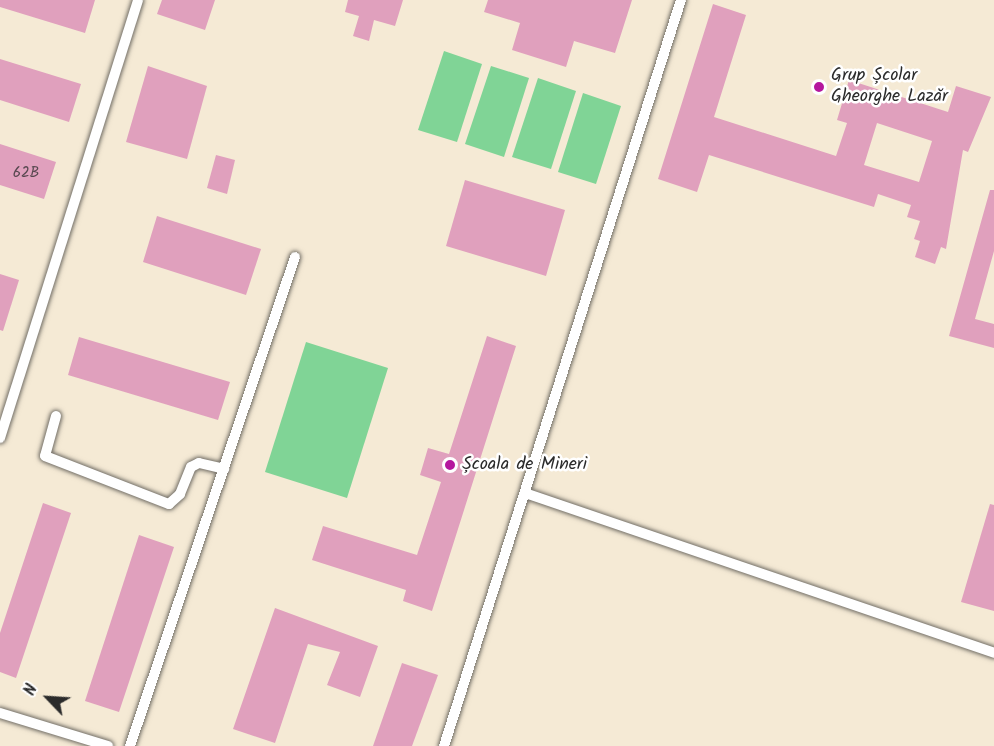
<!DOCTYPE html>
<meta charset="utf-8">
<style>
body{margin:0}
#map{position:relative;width:994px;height:746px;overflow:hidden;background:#f5ead5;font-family:Kalam,sans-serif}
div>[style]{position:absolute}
.green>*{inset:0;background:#80d496}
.building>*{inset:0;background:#e0a0bd}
.roads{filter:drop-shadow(0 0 2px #726e66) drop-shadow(0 0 2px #726e66)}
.lane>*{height:10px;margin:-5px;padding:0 5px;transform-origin:5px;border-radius:5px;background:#fff}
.dots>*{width:16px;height:16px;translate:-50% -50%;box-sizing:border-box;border:3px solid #fff;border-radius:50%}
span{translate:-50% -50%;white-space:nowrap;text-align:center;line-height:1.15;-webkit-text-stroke:5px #fff;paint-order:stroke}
.number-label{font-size:15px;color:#584850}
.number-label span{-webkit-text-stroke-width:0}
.poi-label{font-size:18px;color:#2b2b2b}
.left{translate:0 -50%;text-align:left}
.north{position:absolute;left:18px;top:668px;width:60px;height:60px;-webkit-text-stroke:4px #fff;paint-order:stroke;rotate:295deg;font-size:16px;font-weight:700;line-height:24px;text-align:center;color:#2b2b2b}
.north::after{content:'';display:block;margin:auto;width:21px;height:27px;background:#2b2b2b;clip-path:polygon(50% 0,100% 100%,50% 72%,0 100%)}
</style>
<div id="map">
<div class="green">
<i style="clip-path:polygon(444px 51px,482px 64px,457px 142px,418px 130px)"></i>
<i style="clip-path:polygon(491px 66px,529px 78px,504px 157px,465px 144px)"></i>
<i style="clip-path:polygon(538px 78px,576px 91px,551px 169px,512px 157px)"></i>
<i style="clip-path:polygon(583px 93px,621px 106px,596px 184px,558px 172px)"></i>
<i style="clip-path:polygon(306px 342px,388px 368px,347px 498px,265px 472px)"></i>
</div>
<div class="building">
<i style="clip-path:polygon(0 0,95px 0,85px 33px,0 7px)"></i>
<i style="clip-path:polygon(162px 0,215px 0,205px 30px,157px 14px)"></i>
<i style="clip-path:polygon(348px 0,403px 0,395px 26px,374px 20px,369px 41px,353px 36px,359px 16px,345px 12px)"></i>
<i style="clip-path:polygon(488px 0,632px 0,615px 53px,574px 41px,566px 67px,512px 50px,520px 23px,484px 12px)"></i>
<i style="clip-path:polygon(evenodd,713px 4px,746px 15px,714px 117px,836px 156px,847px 123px,837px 120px,849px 80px,948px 112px,956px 86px,991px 97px,968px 152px,963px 150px,946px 249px,941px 247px,935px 264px,915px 257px,920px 241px,914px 239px,920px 221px,907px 217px,911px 205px,878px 194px,874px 207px,709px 155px,697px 192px,658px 179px,713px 4px,877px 123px,932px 141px,919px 182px,864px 165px,877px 123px)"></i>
<i style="clip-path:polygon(0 59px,81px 84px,69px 122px,0 100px)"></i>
<i style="clip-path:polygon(148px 66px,207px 86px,187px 159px,126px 142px)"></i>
<i style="clip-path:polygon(0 144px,56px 162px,44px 199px,0 185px)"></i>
<i style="clip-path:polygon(216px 155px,235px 160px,227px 194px,207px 188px)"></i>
<i style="clip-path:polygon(465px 180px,565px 210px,546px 276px,446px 246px)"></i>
<i style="clip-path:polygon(990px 190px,994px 190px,994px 251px,975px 319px,994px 324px,994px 348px,949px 336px)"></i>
<i style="clip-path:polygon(157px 216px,261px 249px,246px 295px,143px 262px)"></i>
<i style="clip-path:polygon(0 274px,19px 280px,3px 331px,0 330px)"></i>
<i style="clip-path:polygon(487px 336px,516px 346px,432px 611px,403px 601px,406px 590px,312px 560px,323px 526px,417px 555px,441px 482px,420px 475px,428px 448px,449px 454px)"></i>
<i style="clip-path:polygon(79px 337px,230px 382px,218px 420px,68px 375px)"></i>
<i style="clip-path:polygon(43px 503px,71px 513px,16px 678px,0 672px,0 633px)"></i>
<i style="clip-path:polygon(990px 504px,994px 505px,994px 611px,961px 602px)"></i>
<i style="clip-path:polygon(139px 535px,174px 547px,119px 712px,85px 701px)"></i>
<i style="clip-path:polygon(275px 608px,378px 646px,360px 697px,327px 685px,340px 652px,308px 644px,275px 743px,233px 729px)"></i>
<i style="clip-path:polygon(402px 663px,438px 675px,412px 746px,373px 746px)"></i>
</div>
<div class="roads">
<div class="lane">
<i style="left:56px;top:416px;width:41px;rotate:105.4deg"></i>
<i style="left:45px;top:456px;width:133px;rotate:21.2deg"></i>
<i style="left:169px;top:504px;width:15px;rotate:-42deg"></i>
<i style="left:180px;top:494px;width:29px;rotate:-68deg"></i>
<i style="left:191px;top:467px;width:9px;rotate:-27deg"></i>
<i style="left:199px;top:463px;width:26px;rotate:13deg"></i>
<i style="left:0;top:438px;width:459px;rotate:-72.5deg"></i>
<i style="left:525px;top:493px;width:496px;rotate:18.8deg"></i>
<i style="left:0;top:713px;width:113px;rotate:17deg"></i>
<i style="left:130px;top:746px;width:516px;rotate:-71.35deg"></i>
<i style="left:444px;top:746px;width:783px;rotate:-72.38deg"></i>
</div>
</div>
<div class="dots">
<i style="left:819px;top:87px;background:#b5179e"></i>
<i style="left:450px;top:465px;background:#b5179e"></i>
</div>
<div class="number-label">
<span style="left:26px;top:174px">62B</span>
</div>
<div class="poi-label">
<span class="left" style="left:831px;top:87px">Grup Școlar<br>Gheorghe Lazăr</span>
<span class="left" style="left:462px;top:465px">Școala de Mineri</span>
</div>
<div class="north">N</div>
</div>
